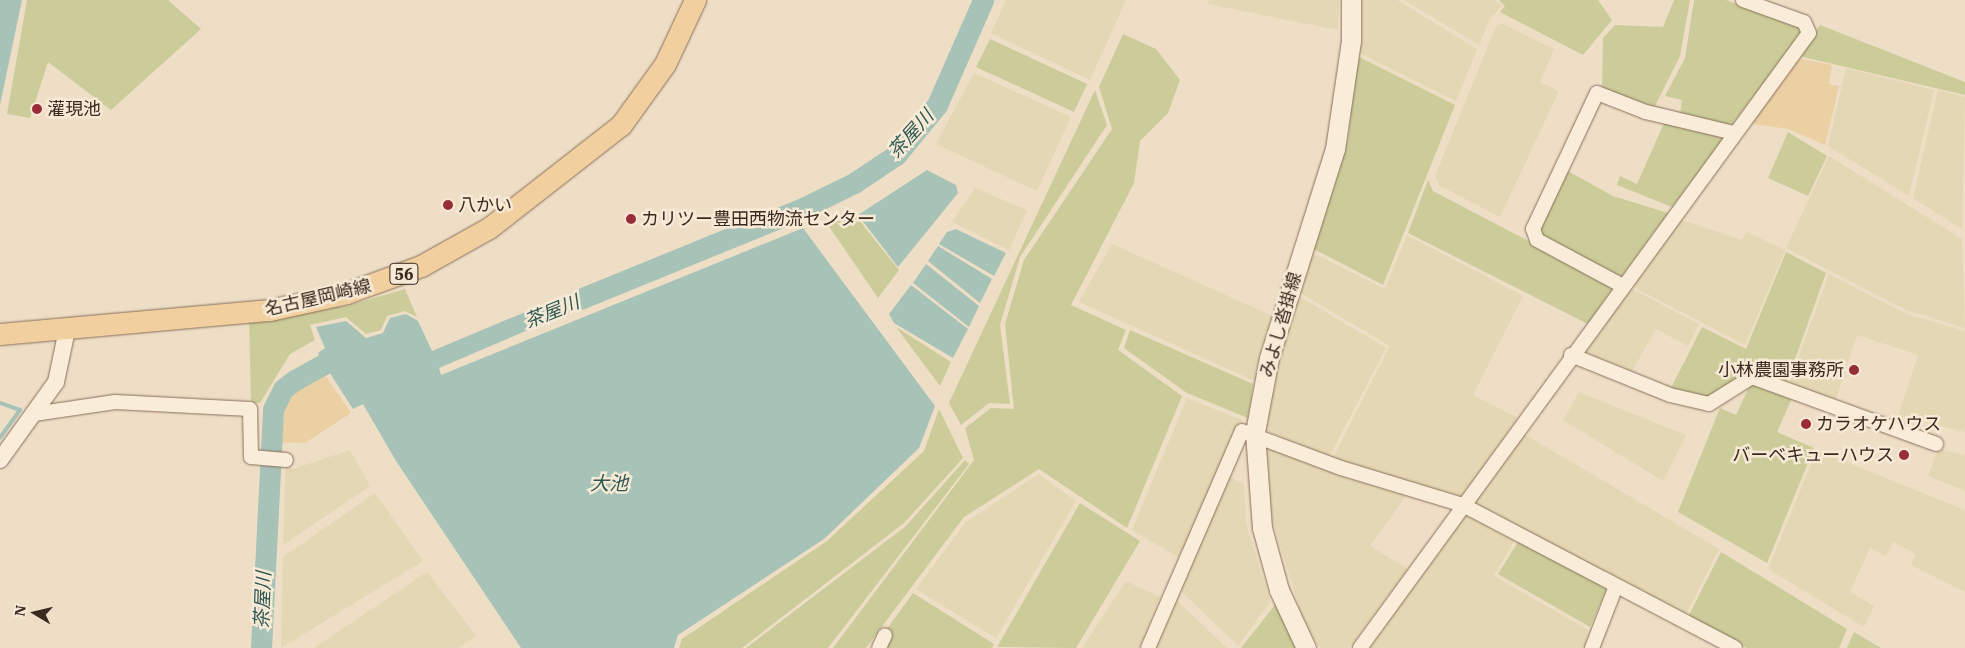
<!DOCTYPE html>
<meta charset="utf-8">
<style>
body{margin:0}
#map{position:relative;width:1965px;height:648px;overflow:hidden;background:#eedec6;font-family:"IBM Plex Serif","Noto Sans JP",serif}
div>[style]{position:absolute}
.farmland>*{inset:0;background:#e4d7b3}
.green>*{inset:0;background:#cbcc99}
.sand>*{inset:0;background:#ead0a3}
.water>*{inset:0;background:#a7c2b7}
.stream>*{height:4px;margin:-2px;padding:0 2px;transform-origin:2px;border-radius:2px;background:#a7c2b7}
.river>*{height:21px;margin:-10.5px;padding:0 10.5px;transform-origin:10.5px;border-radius:10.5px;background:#a7c2b7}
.roads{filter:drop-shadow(0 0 1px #896f5b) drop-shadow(0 0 1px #896f5b)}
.minor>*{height:14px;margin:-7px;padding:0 7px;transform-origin:7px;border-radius:7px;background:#f9ecd9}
.tertiary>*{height:16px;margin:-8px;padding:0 8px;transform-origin:8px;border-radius:8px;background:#f9ecd9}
.secondary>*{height:19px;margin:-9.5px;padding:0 9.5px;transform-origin:9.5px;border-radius:9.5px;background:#f9ecd9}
.primary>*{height:21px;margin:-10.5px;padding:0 10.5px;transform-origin:10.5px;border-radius:10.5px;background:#f1cf9e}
.dots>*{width:14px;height:14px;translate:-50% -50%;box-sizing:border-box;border:2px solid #f6e9d5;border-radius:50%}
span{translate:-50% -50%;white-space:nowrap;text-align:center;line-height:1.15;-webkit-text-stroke:5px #f6e9d5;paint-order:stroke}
.shield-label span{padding:1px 4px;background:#f6e9d5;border:1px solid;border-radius:4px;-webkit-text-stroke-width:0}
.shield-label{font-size:16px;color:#3a291f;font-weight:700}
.poi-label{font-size:18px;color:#3a291f}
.left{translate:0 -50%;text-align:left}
.right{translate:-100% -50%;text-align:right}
.street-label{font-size:18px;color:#3a291f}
.water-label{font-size:19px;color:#2f5952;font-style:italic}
.north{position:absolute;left:10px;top:588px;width:50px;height:50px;-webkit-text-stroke:4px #f6e9d5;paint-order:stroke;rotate:279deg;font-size:14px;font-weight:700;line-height:20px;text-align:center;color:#3a291f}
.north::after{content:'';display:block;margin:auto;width:18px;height:22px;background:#3a291f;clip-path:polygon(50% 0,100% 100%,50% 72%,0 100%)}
</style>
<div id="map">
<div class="farmland">
<i style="clip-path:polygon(1006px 0,1126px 0,1090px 80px,991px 33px)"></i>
<i style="clip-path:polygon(1209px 0,1339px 0,1338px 30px,1208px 4px)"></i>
<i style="clip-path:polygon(1359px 0,1397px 0,1477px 49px,1456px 101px,1357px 52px)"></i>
<i style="clip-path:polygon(1404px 0,1495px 0,1502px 6px,1490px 18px,1479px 45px)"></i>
<i style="clip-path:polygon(1501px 23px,1554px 49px,1540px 82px,1559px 91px,1500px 217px,1440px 186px,1435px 176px,1496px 26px)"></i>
<i style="clip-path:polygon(1846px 68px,1934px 90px,1909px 196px,1828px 146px)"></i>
<i style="clip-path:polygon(974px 73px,1071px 117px,1037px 191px,936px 144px)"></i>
<i style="clip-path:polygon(1938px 90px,1965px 97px,1962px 229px,1913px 198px)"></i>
<i style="clip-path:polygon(1829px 156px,1962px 239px,1965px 328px,1906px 310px,1786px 248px)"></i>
<i style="clip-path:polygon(975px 188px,1027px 210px,1009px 250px,952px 222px)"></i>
<i style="clip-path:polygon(1676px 218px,1742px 240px,1747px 232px,1785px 250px,1745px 345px,1628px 284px)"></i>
<i style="clip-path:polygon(1407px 235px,1523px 296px,1473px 395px,1518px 418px,1461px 497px,1333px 458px,1390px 346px,1299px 292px,1313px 253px,1385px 289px)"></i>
<i style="clip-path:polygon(1112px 244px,1275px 317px,1255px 381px,1079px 302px)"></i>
<i style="clip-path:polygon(1829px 274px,1904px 313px,1965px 331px,1965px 432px,1898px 416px,1918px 355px,1857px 335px,1835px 402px,1788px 385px)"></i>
<i style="clip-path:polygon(1626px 286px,1699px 324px,1688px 346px,1656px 329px,1632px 371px,1581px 350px)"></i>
<i style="clip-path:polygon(1297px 295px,1386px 348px,1329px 457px,1263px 429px,1275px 361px)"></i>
<i style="clip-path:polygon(1579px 392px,1686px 435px,1663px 481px,1563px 420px)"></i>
<i style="clip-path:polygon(1187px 398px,1242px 420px,1180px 558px,1132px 530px)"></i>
<i style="clip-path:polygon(1524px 434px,1719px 549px,1685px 616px,1474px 504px)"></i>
<i style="clip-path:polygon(1266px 444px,1339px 476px,1406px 496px,1370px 546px,1408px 569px,1349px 648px,1320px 648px,1302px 617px,1268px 505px)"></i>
<i style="clip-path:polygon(1938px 449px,1965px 455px,1965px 491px,1928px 476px)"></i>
<i style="clip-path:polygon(350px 450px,370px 486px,283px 545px,286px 464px,293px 469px)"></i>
<i style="clip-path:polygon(1817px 450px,1965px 510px,1965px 592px,1911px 565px,1916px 554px,1893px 542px,1886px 556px,1870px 548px,1850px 592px,1874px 606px,1864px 627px,1768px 569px)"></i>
<i style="clip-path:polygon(1039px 474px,1076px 501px,996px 638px,916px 589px,966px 522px)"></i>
<i style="clip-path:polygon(1225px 475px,1244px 484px,1246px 523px,1270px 602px,1238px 646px,1179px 589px)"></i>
<i style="clip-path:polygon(375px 493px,423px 561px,281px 648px,283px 557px)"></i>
<i style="clip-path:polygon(1464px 514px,1514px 541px,1494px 576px,1588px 630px,1585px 648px,1370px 648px)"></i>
<i style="clip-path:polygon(427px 572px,476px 636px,458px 648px,314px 648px)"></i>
<i style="clip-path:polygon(1126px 581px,1160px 597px,1139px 648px,1082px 648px)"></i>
<i style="clip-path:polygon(1174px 598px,1227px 648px,1154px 648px)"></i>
</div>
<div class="green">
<i style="clip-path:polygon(27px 0,168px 0,201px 29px,111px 110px,48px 62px,30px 118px,7px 114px)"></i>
<i style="clip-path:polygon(1499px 0,1598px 0,1612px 20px,1583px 55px,1500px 12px,1505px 6px)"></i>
<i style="clip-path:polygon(1674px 0,1690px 0,1680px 56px,1653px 110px,1602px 91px,1603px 38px,1615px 25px,1663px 27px)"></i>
<i style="clip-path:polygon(1694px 0,1726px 0,1800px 27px,1801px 33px,1731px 126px,1680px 114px,1682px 100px,1665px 96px,1685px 58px)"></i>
<i style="clip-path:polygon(1820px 25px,1965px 82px,1965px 95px,1799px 56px)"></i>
<i style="clip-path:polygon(1123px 34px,1156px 49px,1180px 80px,1168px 113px,1140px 141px,1134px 183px,1071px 305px,1126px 330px,1118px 350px,1182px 396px,1127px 528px,1039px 469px,964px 517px,866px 648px,833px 648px,974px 460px,965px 428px,991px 408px,1014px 409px,1005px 324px,1024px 260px,1112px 129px,1099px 87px)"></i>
<i style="clip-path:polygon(990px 39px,1087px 84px,1074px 112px,976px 67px)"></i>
<i style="clip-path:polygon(1357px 56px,1455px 105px,1383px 285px,1314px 249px,1348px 140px)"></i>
<i style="clip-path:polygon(1095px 90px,1107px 125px,1020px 257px,1000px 325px,1010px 404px,989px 403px,961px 425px,949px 403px)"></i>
<i style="clip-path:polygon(1665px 121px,1726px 136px,1672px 207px,1617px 185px,1620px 176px,1637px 184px)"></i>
<i style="clip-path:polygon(1788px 132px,1827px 156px,1808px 196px,1768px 178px)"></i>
<i style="clip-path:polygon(1566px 170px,1613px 196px,1668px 213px,1619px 280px,1540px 237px,1538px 229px)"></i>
<i style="clip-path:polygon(1428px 180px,1433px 191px,1614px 286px,1588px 324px,1408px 233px)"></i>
<i style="clip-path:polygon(855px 215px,899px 270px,878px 298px,828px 225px)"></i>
<i style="clip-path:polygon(1786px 252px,1826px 273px,1786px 384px,1754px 372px,1738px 377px,1724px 392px,1708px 399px,1671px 388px,1702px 327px,1746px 349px)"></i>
<i style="clip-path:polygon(405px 289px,417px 317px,405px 311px,387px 316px,381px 330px,366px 334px,346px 317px,310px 325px,315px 340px,290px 354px,260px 403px,251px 403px,249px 316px,347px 306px)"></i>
<i style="clip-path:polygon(896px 327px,951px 362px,940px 386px)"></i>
<i style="clip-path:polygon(1130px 330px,1253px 384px,1248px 418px,1187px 393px,1124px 348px)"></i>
<i style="clip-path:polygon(1751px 383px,1792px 398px,1777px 432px,1814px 448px,1767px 563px,1678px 512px,1720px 408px,1736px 415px)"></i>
<i style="clip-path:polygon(939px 409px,963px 458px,904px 523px,742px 648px,679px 648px,682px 639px,827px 541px,924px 451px)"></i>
<i style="clip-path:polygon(965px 460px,969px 464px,828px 648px,746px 648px,906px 526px)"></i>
<i style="clip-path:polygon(1080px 503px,1140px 541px,1076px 648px,997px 647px)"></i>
<i style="clip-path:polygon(1518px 542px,1607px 588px,1590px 627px,1498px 574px)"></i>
<i style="clip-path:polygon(1721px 552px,1847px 629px,1839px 648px,1747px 648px,1688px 617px)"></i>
<i style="clip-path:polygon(913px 593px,994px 644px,992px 648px,873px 648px)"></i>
<i style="clip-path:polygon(1275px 605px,1298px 648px,1241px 648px)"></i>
<i style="clip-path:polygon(1854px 632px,1881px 648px,1847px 648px)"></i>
</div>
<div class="sand">
<i style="clip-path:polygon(1797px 58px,1832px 65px,1829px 84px,1839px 86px,1825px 145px,1788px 129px,1746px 123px)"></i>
<i style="clip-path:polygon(325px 375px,351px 413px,305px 443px,275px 442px,284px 409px,295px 392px)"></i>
</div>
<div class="water">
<i style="clip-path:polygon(0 0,22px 0,0 105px)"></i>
<i style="clip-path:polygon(927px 170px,956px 185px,958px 193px,898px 267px,858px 215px)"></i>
<i style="clip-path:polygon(803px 228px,935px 406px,919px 448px,824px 539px,678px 635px,674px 648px,521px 648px,396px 461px,363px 404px,353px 409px,324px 364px,318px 353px,325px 348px,316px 327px,346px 321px,366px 338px,383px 333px,390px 318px,406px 314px,418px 321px,432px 351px,604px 279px,610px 295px,439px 368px,441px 375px)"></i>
<i style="clip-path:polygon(956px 229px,1006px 253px,994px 276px,939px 244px,947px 232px)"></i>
<i style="clip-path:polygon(938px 246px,992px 279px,980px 303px,928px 261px)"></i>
<i style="clip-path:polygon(926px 264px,979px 306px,969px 327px,913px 283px)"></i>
<i style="clip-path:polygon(911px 285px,968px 329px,953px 358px,894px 323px,889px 314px)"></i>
</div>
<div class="stream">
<i style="left:0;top:403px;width:21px;rotate:19deg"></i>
<i style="left:20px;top:410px;width:34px;rotate:126deg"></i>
</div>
<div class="river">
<i style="left:580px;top:299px;width:241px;rotate:-22.2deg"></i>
<i style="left:803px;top:208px;width:57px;rotate:-26.1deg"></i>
<i style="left:854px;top:183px;width:50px;rotate:-33.7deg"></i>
<i style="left:896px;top:155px;width:65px;rotate:-50.6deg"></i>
<i style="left:937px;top:105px;width:115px;rotate:-66.3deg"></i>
<i style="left:261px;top:648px;width:239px;rotate:-87.1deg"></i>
<i style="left:273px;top:409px;width:22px;rotate:-63deg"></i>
<i style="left:283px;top:389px;width:15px;rotate:-37deg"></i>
<i style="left:295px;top:380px;width:33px;rotate:-29deg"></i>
<i style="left:324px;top:364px;width:29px;rotate:-16deg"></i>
</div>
<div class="roads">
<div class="minor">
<i style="left:1621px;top:285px;width:95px;rotate:-151.8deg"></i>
<i style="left:1537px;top:240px;width:12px;rotate:-110deg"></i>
<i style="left:1533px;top:229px;width:150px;rotate:-64.8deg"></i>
<i style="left:1597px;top:93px;width:53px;rotate:21.2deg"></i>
<i style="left:1646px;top:112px;width:90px;rotate:13.4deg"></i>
<i style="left:1571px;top:355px;width:107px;rotate:22deg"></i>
<i style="left:1670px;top:395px;width:40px;rotate:13deg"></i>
<i style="left:1709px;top:404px;width:51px;rotate:-32.1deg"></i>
<i style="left:1752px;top:377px;width:196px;rotate:20deg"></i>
<i style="left:34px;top:414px;width:82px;rotate:-8.4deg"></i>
<i style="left:115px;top:402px;width:135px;rotate:3deg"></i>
<i style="left:250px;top:409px;width:48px;rotate:88.8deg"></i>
<i style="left:251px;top:457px;width:35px;rotate:5deg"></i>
<i style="left:879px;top:648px;width:14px;rotate:-65deg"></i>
<i style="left:1148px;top:648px;width:236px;rotate:-66.6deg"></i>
<i style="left:1242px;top:431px;width:106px;rotate:20.5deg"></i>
<i style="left:1341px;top:468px;width:127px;rotate:16.9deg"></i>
<i style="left:1463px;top:505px;width:307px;rotate:27.7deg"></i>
<i style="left:1360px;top:648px;width:761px;rotate:-53.87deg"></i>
<i style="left:1809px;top:33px;width:12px;rotate:-114deg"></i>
<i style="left:1804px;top:22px;width:65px;rotate:-160.2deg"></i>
<i style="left:1592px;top:648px;width:66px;rotate:-68.8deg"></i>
</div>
<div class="tertiary">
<i style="left:0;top:460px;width:96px;rotate:-54.3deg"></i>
<i style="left:56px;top:382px;width:53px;rotate:-78.1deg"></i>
</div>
<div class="secondary">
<i style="left:1306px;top:648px;width:64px;rotate:-115deg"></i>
<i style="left:1279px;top:590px;width:64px;rotate:-105.3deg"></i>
<i style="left:1262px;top:528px;width:96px;rotate:-94.2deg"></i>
<i style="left:1255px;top:432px;width:75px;rotate:-79.3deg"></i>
<i style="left:1269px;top:358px;width:219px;rotate:-72.5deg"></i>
<i style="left:1335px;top:149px;width:109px;rotate:-81.6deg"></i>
<i style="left:1351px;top:41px;width:41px;rotate:-90deg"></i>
</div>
<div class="primary">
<i style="left:0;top:334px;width:271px;rotate:-5.1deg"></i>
<i style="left:270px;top:310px;width:79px;rotate:-12.4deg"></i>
<i style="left:347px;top:293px;width:79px;rotate:-20deg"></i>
<i style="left:421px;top:266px;width:78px;rotate:-29.2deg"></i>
<i style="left:489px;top:228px;width:167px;rotate:-38deg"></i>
<i style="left:621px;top:125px;width:75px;rotate:-54.2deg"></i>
<i style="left:665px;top:64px;width:71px;rotate:-64.9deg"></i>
</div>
</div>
<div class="dots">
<i style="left:37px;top:109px;background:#982c37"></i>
<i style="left:448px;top:205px;background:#982c37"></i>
<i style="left:631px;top:219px;background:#982c37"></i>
<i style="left:1854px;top:370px;background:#982c37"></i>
<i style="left:1806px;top:424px;background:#982c37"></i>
<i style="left:1904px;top:455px;background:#982c37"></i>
</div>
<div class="shield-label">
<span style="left:404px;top:274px">56</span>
</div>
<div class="poi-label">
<span class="left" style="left:47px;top:109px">灌現池</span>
<span class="left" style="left:458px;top:205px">八かい</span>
<span class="left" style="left:641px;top:219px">カリツー豊田西物流センター</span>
<span class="right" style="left:1844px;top:370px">小林農園事務所</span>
<span class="left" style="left:1816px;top:424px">カラオケハウス</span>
<span class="right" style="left:1894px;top:455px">バーベキューハウス</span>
</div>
<div class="street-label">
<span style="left:318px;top:298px;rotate:-13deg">名古屋岡崎線</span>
<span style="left:1281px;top:325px;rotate:-74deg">みよし沓掛線</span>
</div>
<div class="water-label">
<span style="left:911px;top:134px;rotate:-48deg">茶屋川</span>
<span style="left:552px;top:312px;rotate:-22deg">茶屋川</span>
<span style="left:609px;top:484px">大池</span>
<span style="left:263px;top:600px;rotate:-88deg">茶屋川</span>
</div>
<div class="north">N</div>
</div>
